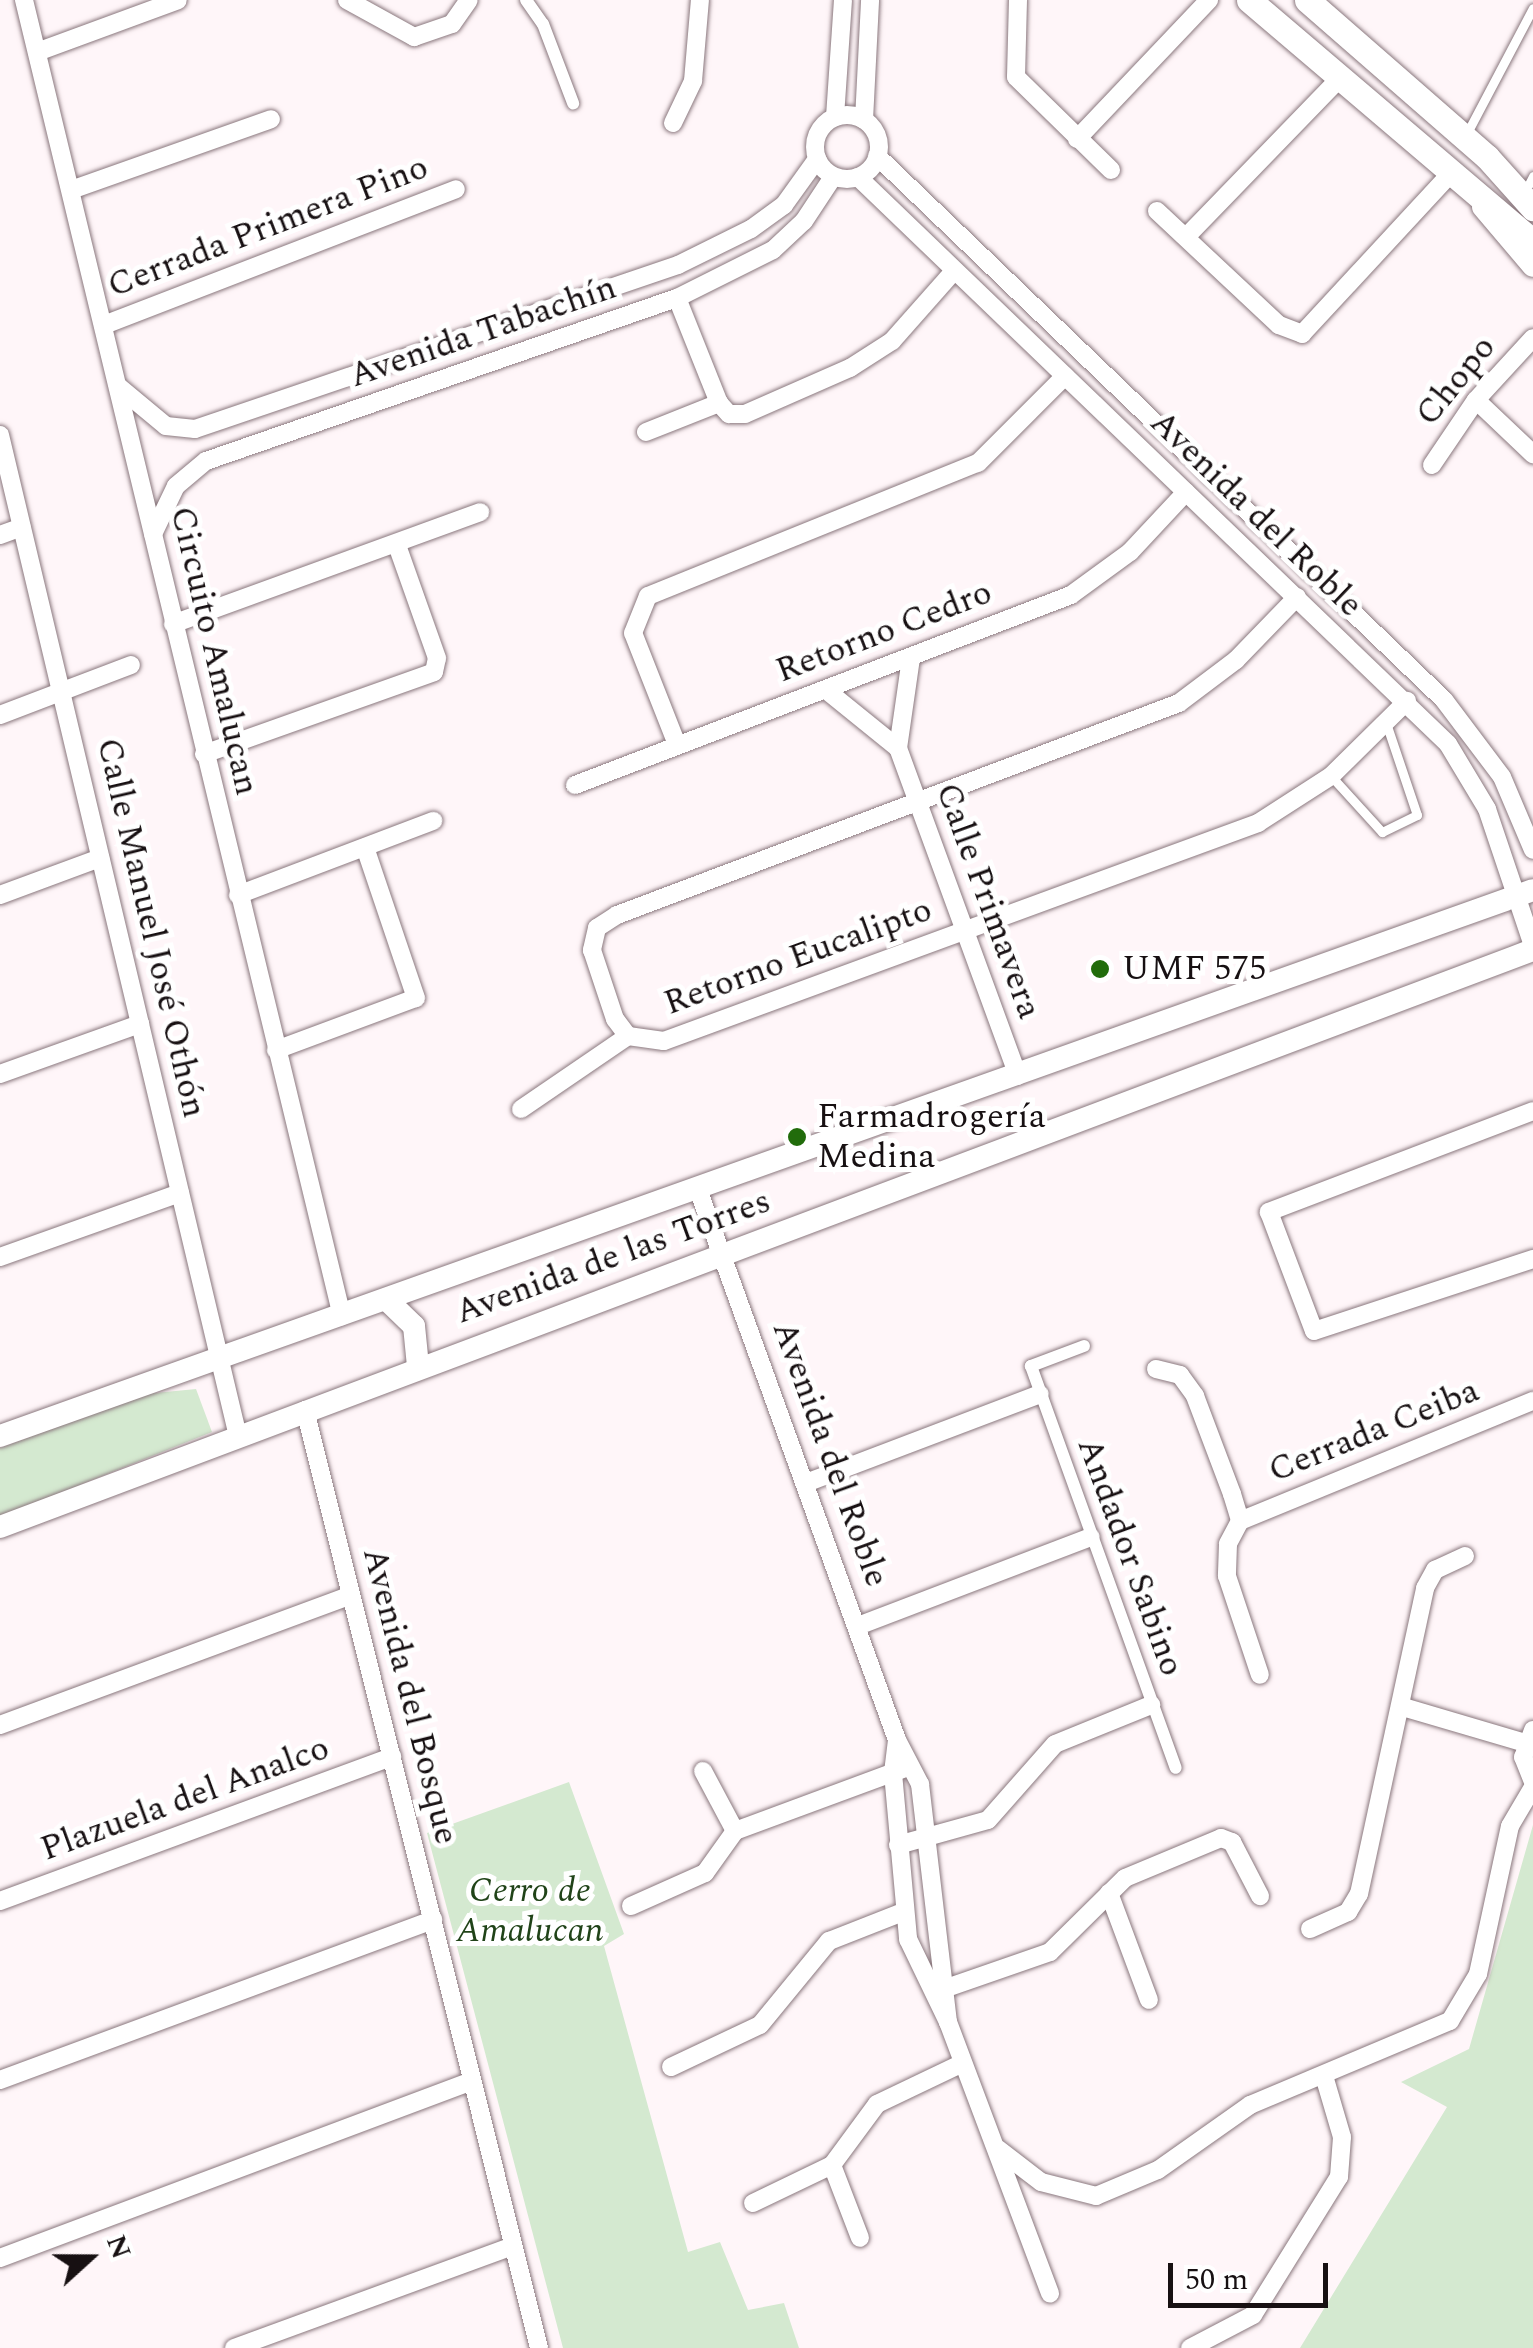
<!DOCTYPE html>
<meta charset="utf-8">
<style>
body{margin:0}
#map{position:relative;width:1533px;height:2348px;overflow:hidden;background:#fff6f9;font-family:Spectral,serif}
div>[style]{position:absolute}
.green>*{inset:0;background:#d4e9d0}
.roads{filter:drop-shadow(0 0 2px #8a777d) drop-shadow(0 0 2px #8a777d)}
.service>*{height:9px;margin:-4.5px;padding:0 4.5px;transform-origin:4.5px;border-radius:4.5px;background:#fff}
.pedestrian>*{height:12px;margin:-6px;padding:0 6px;transform-origin:6px;border-radius:6px;background:#fff}
.minor>*{height:18px;margin:-9px;padding:0 9px;transform-origin:9px;border-radius:9px;background:#fff}
.minor>.ring{margin:-9px;padding:0;box-sizing:content-box;background:none;border:18px solid #fff;border-radius:50%}
.tertiary>*{height:22px;margin:-11px;padding:0 11px;transform-origin:11px;border-radius:11px;background:#fff}
.secondary>*{height:25px;margin:-12.5px;padding:0 12.5px;transform-origin:12.5px;border-radius:12.5px;background:#fff}
.dots>*{width:28px;height:28px;translate:-50% -50%;box-sizing:border-box;border:5px solid #fff;border-radius:50%}
span{translate:-50% -50%;white-space:nowrap;text-align:center;line-height:1.15;-webkit-text-stroke:10px #fff;paint-order:stroke}
.street-label{font-size:35px;color:#171012}
.poi-label{font-size:35px;color:#171012}
.left{translate:0 -50%;text-align:left}
.park-label{font-size:35px;color:#204318;font-style:italic}
.north{position:absolute;left:40px;top:2208px;width:100px;height:100px;-webkit-text-stroke:8px #fff;paint-order:stroke;rotate:69deg;font-size:28px;font-weight:700;line-height:40px;text-align:center;color:#171012}
.north::after{content:'';display:block;margin:auto;width:35px;height:45px;background:#171012;clip-path:polygon(50% 0,100% 100%,50% 72%,0 100%)}
.scale{position:absolute;left:1168px;top:2263px;width:160px;height:45px;box-sizing:border-box;border:5px solid #171012;border-top:0;padding-left:12px;font-size:30px;line-height:35px;white-space:nowrap;color:#171012;-webkit-text-stroke:8px #fff;paint-order:stroke}
</style>
<div id="map">
<div class="green">
<i style="clip-path:polygon(196px 1389px,212px 1432px,0 1517px,0 1448px,145px 1394px)"></i>
<i style="clip-path:polygon(569px 1782px,624px 1934px,604px 1946px,688px 2252px,720px 2242px,748px 2310px,784px 2303px,799px 2348px,563px 2348px,427px 1833px)"></i>
<i style="clip-path:polygon(1533px 1825px,1533px 2348px,1300px 2348px,1447px 2107px,1401px 2082px,1469px 2049px)"></i>
</div>
<div class="roads">
<div class="service">
<i style="left:1467px;top:133px;width:141px;rotate:-62.2deg"></i>
<i style="left:1529px;top:184px;width:9px;rotate:-63deg"></i>
<i style="left:1331px;top:776px;width:76px;rotate:47.7deg"></i>
<i style="left:1382px;top:832px;width:39px;rotate:-26deg"></i>
<i style="left:1417px;top:815px;width:97px;rotate:-108.6deg"></i>
</div>
<div class="pedestrian">
<i style="left:526px;top:0;width:29px;rotate:55deg"></i>
<i style="left:543px;top:24px;width:85px;rotate:69.2deg"></i>
<i style="left:1084px;top:1346px;width:57px;rotate:159.3deg"></i>
<i style="left:1031px;top:1366px;width:427px;rotate:70.2deg"></i>
</div>
<div class="minor">
<i style="left:24px;top:0;width:1354px;rotate:76.42deg"></i>
<i style="left:347px;top:0;width:77px;rotate:28.9deg"></i>
<i style="left:414px;top:37px;width:40px;rotate:-18.9deg"></i>
<i style="left:452px;top:24px;width:29px;rotate:-55deg"></i>
<i style="left:1018px;top:0;width:77px;rotate:91.5deg"></i>
<i style="left:1016px;top:77px;width:133px;rotate:44.4deg"></i>
<i style="left:37px;top:52px;width:150px;rotate:-20.2deg"></i>
<i class="ring" style="left:815px;top:115px;width:46px;height:46px"></i>
<i style="left:835px;top:117px;width:117px;rotate:-86.1deg"></i>
<i style="left:864px;top:120px;width:120px;rotate:-87.1deg"></i>
<i style="left:673px;top:123px;width:47px;rotate:-64.5deg"></i>
<i style="left:693px;top:81px;width:81px;rotate:-85.1deg"></i>
<i style="left:1077px;top:139px;width:192px;rotate:-46.5deg"></i>
<i style="left:877px;top:156px;width:786px;rotate:43.81deg"></i>
<i style="left:1444px;top:700px;width:96px;rotate:53deg"></i>
<i style="left:1502px;top:777px;width:79px;rotate:67deg"></i>
<i style="left:858px;top:177px;width:818px;rotate:43.86deg"></i>
<i style="left:1448px;top:744px;width:76px;rotate:59deg"></i>
<i style="left:1487px;top:809px;width:145px;rotate:71.4deg"></i>
<i style="left:71px;top:190px;width:212px;rotate:-19.5deg"></i>
<i style="left:1157px;top:211px;width:167px;rotate:43.1deg"></i>
<i style="left:1279px;top:325px;width:25px;rotate:21deg"></i>
<i style="left:1302px;top:334px;width:222px;rotate:-47.2deg"></i>
<i style="left:1186px;top:237px;width:223px;rotate:-45.9deg"></i>
<i style="left:677px;top:298px;width:113px;rotate:68.2deg"></i>
<i style="left:104px;top:325px;width:377px;rotate:-21.1deg"></i>
<i style="left:119px;top:387px;width:61px;rotate:39.7deg"></i>
<i style="left:166px;top:426px;width:29px;rotate:6deg"></i>
<i style="left:195px;top:429px;width:510px;rotate:-18.75deg"></i>
<i style="left:678px;top:265px;width:81px;rotate:-26.3deg"></i>
<i style="left:751px;top:229px;width:41px;rotate:-36deg"></i>
<i style="left:784px;top:205px;width:57px;rotate:-54.3deg"></i>
<i style="left:1476px;top:400px;width:79px;rotate:43.5deg"></i>
<i style="left:646px;top:432px;width:79px;rotate:-21.7deg"></i>
<i style="left:719px;top:403px;width:15px;rotate:48deg"></i>
<i style="left:729px;top:414px;width:16px"></i>
<i style="left:745px;top:414px;width:115px;rotate:-23.7deg"></i>
<i style="left:850px;top:368px;width:50px;rotate:-32.7deg"></i>
<i style="left:892px;top:341px;width:94px;rotate:-48.5deg"></i>
<i style="left:0;top:435px;width:1029px;rotate:76.63deg"></i>
<i style="left:1432px;top:465px;width:78px;rotate:-55.9deg"></i>
<i style="left:1476px;top:400px;width:84px;rotate:-47.4deg"></i>
<i style="left:153px;top:534px;width:53px;rotate:-64.4deg"></i>
<i style="left:176px;top:486px;width:39px;rotate:-40deg"></i>
<i style="left:206px;top:461px;width:498px;rotate:-19.1deg"></i>
<i style="left:677px;top:298px;width:107px;rotate:-26.6deg"></i>
<i style="left:773px;top:250px;width:42px;rotate:-43.1deg"></i>
<i style="left:804px;top:221px;width:53px;rotate:-56.6deg"></i>
<i style="left:0;top:535px;width:23px;rotate:-20deg"></i>
<i style="left:1297px;top:597px;width:88px;rotate:134.1deg"></i>
<i style="left:1236px;top:660px;width:71px;rotate:143deg"></i>
<i style="left:1179px;top:703px;width:601px;rotate:159.33deg"></i>
<i style="left:617px;top:915px;width:24px;rotate:147deg"></i>
<i style="left:597px;top:928px;width:23px;rotate:103deg"></i>
<i style="left:592px;top:950px;width:73px;rotate:71.6deg"></i>
<i style="left:615px;top:1019px;width:21px;rotate:53deg"></i>
<i style="left:628px;top:1036px;width:36px;rotate:8deg"></i>
<i style="left:664px;top:1041px;width:633px;rotate:-20.15deg"></i>
<i style="left:1258px;top:823px;width:87px;rotate:-32.8deg"></i>
<i style="left:1331px;top:776px;width:107px;rotate:-44.6deg"></i>
<i style="left:173px;top:624px;width:327px;rotate:-20deg"></i>
<i style="left:911px;top:658px;width:91px;rotate:98.2deg"></i>
<i style="left:898px;top:748px;width:349px;rotate:69.9deg"></i>
<i style="left:826px;top:690px;width:92px;rotate:38.9deg"></i>
<i style="left:0;top:715px;width:140px;rotate:-20.9deg"></i>
<i style="left:676px;top:742px;width:117px;rotate:-111.5deg"></i>
<i style="left:633px;top:633px;width:40px;rotate:-68deg"></i>
<i style="left:648px;top:596px;width:356px;rotate:-22deg"></i>
<i style="left:978px;top:463px;width:123px;rotate:-45deg"></i>
<i style="left:204px;top:754px;width:244px;rotate:-19.6deg"></i>
<i style="left:434px;top:672px;width:14px;rotate:-78deg"></i>
<i style="left:437px;top:658px;width:120px;rotate:-109.5deg"></i>
<i style="left:575px;top:785px;width:531px;rotate:-20.96deg"></i>
<i style="left:1071px;top:595px;width:73px;rotate:-36.1deg"></i>
<i style="left:1130px;top:552px;width:82px;rotate:-47deg"></i>
<i style="left:0;top:895px;width:107px;rotate:-20.3deg"></i>
<i style="left:238px;top:895px;width:209px;rotate:-20.8deg"></i>
<i style="left:276px;top:1050px;width:149px;rotate:-20.4deg"></i>
<i style="left:416px;top:998px;width:159px;rotate:-108.7deg"></i>
<i style="left:0;top:1074px;width:149px;rotate:-19.7deg"></i>
<i style="left:521px;top:1109px;width:130px;rotate:-34.3deg"></i>
<i style="left:1533px;top:1111px;width:283px;rotate:159.1deg"></i>
<i style="left:1269px;top:1212px;width:127px;rotate:69.3deg"></i>
<i style="left:1314px;top:1331px;width:231px;rotate:-18.2deg"></i>
<i style="left:699px;top:1192px;width:583px;rotate:70.13deg"></i>
<i style="left:897px;top:1740px;width:50px;rotate:62.4deg"></i>
<i style="left:920px;top:1784px;width:240px;rotate:83.3deg"></i>
<i style="left:0;top:1257px;width:191px;rotate:-19.6deg"></i>
<i style="left:1156px;top:1369px;width:25px;rotate:14deg"></i>
<i style="left:1180px;top:1375px;width:26px;rotate:54deg"></i>
<i style="left:1195px;top:1396px;width:105px;rotate:69.3deg"></i>
<i style="left:1232px;top:1494px;width:28px;rotate:73deg"></i>
<i style="left:1240px;top:1521px;width:26px;rotate:118deg"></i>
<i style="left:1228px;top:1544px;width:32px;rotate:92deg"></i>
<i style="left:1227px;top:1576px;width:104px;rotate:71.6deg"></i>
<i style="left:305px;top:1410px;width:967px;rotate:75.99deg"></i>
<i style="left:806px;top:1483px;width:250px;rotate:-20.8deg"></i>
<i style="left:1240px;top:1521px;width:317px;rotate:-22.3deg"></i>
<i style="left:858px;top:1626px;width:249px;rotate:-20.9deg"></i>
<i style="left:1403px;top:1707px;width:127px;rotate:16.4deg"></i>
<i style="left:0;top:1725px;width:374px;rotate:-20.3deg"></i>
<i style="left:1533px;top:1730px;width:29px;rotate:110deg"></i>
<i style="left:1523px;top:1757px;width:27px;rotate:68deg"></i>
<i style="left:897px;top:1740px;width:33px;rotate:97deg"></i>
<i style="left:893px;top:1773px;width:167px;rotate:84.8deg"></i>
<i style="left:908px;top:1939px;width:92px;rotate:64.3deg"></i>
<i style="left:948px;top:2022px;width:290px;rotate:69.4deg"></i>
<i style="left:703px;top:1771px;width:68px;rotate:61.9deg"></i>
<i style="left:898px;top:1845px;width:93px;rotate:-15.5deg"></i>
<i style="left:988px;top:1820px;width:101px;rotate:-48.6deg"></i>
<i style="left:1055px;top:1744px;width:104px;rotate:-22.1deg"></i>
<i style="left:1109px;top:1893px;width:114px;rotate:69.5deg"></i>
<i style="left:0;top:1901px;width:418px;rotate:-20.2deg"></i>
<i style="left:631px;top:1906px;width:81px;rotate:-24deg"></i>
<i style="left:705px;top:1873px;width:52px;rotate:-54.5deg"></i>
<i style="left:735px;top:1831px;width:179px;rotate:-20.3deg"></i>
<i style="left:1310px;top:1929px;width:42px;rotate:-24.1deg"></i>
<i style="left:1348px;top:1912px;width:21px;rotate:-59deg"></i>
<i style="left:1359px;top:1894px;width:313px;rotate:-77.8deg"></i>
<i style="left:1425px;top:1588px;width:21px;rotate:-61deg"></i>
<i style="left:1435px;top:1570px;width:33px;rotate:-25deg"></i>
<i style="left:935px;top:1992px;width:122px;rotate:-19.2deg"></i>
<i style="left:1050px;top:1952px;width:105px;rotate:-44.6deg"></i>
<i style="left:1125px;top:1878px;width:104px;rotate:-22.6deg"></i>
<i style="left:1221px;top:1838px;width:12px;rotate:20deg"></i>
<i style="left:1232px;top:1842px;width:61px;rotate:62.6deg"></i>
<i style="left:671px;top:2067px;width:98px;rotate:-25.3deg"></i>
<i style="left:760px;top:2025px;width:109px;rotate:-50.6deg"></i>
<i style="left:829px;top:1941px;width:79px;rotate:-21.4deg"></i>
<i style="left:0;top:2080px;width:462px;rotate:-20.3deg"></i>
<i style="left:998px;top:2149px;width:54px;rotate:37.5deg"></i>
<i style="left:1041px;top:2182px;width:57px;rotate:14.3deg"></i>
<i style="left:1096px;top:2196px;width:67px;rotate:-22.8deg"></i>
<i style="left:1158px;top:2170px;width:113px;rotate:-35.2deg"></i>
<i style="left:1250px;top:2105px;width:217px;rotate:-22.8deg"></i>
<i style="left:1450px;top:2021px;width:55px;rotate:-59.2deg"></i>
<i style="left:1478px;top:1974px;width:151px;rotate:-77.8deg"></i>
<i style="left:1510px;top:1826px;width:45px;rotate:-59.5deg"></i>
<i style="left:832px;top:2165px;width:78px;rotate:69deg"></i>
<i style="left:753px;top:2203px;width:88px;rotate:-25.7deg"></i>
<i style="left:832px;top:2165px;width:76px;rotate:-53.6deg"></i>
<i style="left:877px;top:2104px;width:95px;rotate:-25.5deg"></i>
<i style="left:0;top:2258px;width:504px;rotate:-20.56deg"></i>
<i style="left:234px;top:2348px;width:297px;rotate:-20.1deg"></i>
<i style="left:1190px;top:2348px;width:71px;rotate:-27.6deg"></i>
<i style="left:1253px;top:2315px;width:163px;rotate:-58.1deg"></i>
<i style="left:1339px;top:2177px;width:40px;rotate:-85.7deg"></i>
<i style="left:1342px;top:2137px;width:64px;rotate:-106.4deg"></i>
</div>
<div class="tertiary">
<i style="left:1483px;top:207px;width:77px;rotate:49.7deg"></i>
<i style="left:388px;top:1301px;width:36px;rotate:44deg"></i>
<i style="left:414px;top:1326px;width:40px;rotate:84.3deg"></i>
<i style="left:0;top:1436px;width:1627px;rotate:-19.6deg"></i>
<i style="left:0;top:1527px;width:1638px;rotate:-20.63deg"></i>
</div>
<div class="secondary">
<i style="left:1249px;top:0;width:373px;rotate:40.4deg"></i>
<i style="left:1307px;top:0;width:239px;rotate:41.1deg"></i>
<i style="left:1487px;top:157px;width:69px;rotate:48deg"></i>
</div>
</div>
<div class="dots">
<i style="left:1100px;top:969px;background:#216c0b"></i>
<i style="left:797px;top:1137px;background:#216c0b"></i>
</div>
<div class="street-label">
<span style="left:268px;top:227px;rotate:-21deg">Cerrada Primera Pino</span>
<span style="left:483px;top:332px;rotate:-19deg">Avenida Tabachín</span>
<span style="left:1456px;top:381px;rotate:-51deg">Chopo</span>
<span style="left:1256px;top:514px;rotate:44deg">Avenida del Roble</span>
<span style="left:884px;top:632px;rotate:-21deg">Retorno Cedro</span>
<span style="left:214px;top:651px;rotate:77deg">Circuito Amalucan</span>
<span style="left:988px;top:901px;rotate:70deg">Calle Primavera</span>
<span style="left:151px;top:928px;rotate:77deg">Calle Manuel José Othón</span>
<span style="left:798px;top:957px;rotate:-20deg">Retorno Eucalipto</span>
<span style="left:613px;top:1257px;rotate:-20deg">Avenida de las Torres</span>
<span style="left:1374px;top:1431px;rotate:-22deg">Cerrada Ceiba</span>
<span style="left:830px;top:1454px;rotate:70deg">Avenida del Roble</span>
<span style="left:1130px;top:1557px;rotate:70deg">Andador Sabino</span>
<span style="left:410px;top:1696px;rotate:76deg">Avenida del Bosque</span>
<span style="left:185px;top:1799px;rotate:-20deg">Plazuela del Analco</span>
</div>
<div class="poi-label">
<span class="left" style="left:1122px;top:969px">UMF 575</span>
<span class="left" style="left:817px;top:1137px">Farmadrogería<br>Medina</span>
</div>
<div class="park-label">
<span style="left:530px;top:1911px">Cerro de<br>Amalucan</span>
</div>
<div class="north">N</div>
<div class="scale">50 m</div>
</div>
